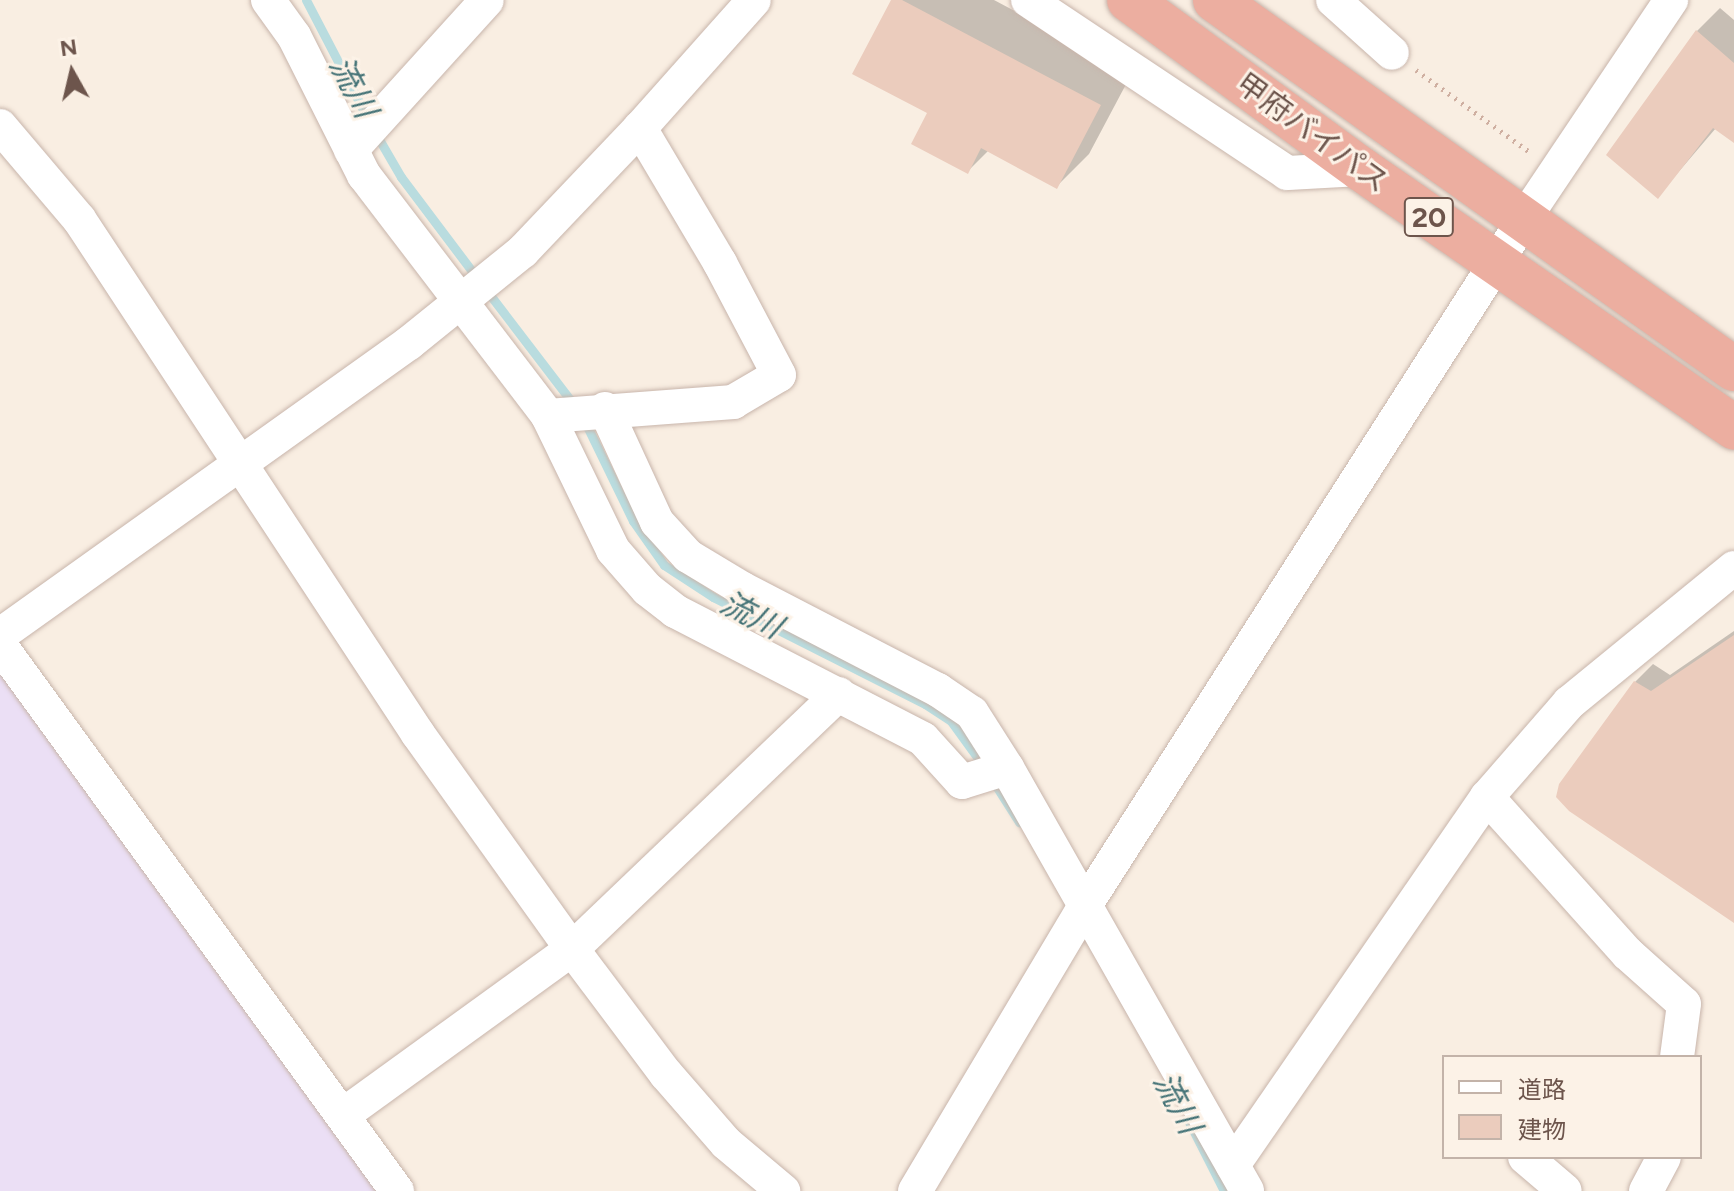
<!DOCTYPE html>
<meta charset="utf-8">
<style>
body{margin:0}
#map{position:relative;width:1734px;height:1191px;overflow:hidden;background:#f9eee2;font-family:Figtree,"Noto Sans JP",sans-serif}
div>[style]{position:absolute}
.education>*{inset:0;background:#ebdff5}
.shadow>*{inset:0;background:#0003}
.stream>*{height:9px;margin:-4.5px;padding:0 4.5px;transform-origin:4.5px;border-radius:4.5px;background:#b9dcdf}
.building>*{inset:0;background:#ebccbd}
.path>*{height:5px;margin-top:-2.5px;transform-origin:0;background:repeating-linear-gradient(90deg,#cfafa1 0 2px,transparent 0 8px)}
.roads{filter:drop-shadow(0 0 2px #c8b5ab) drop-shadow(0 0 2px #c8b5ab)}
.minor>*{height:34px;margin:-17px;padding:0 17px;transform-origin:17px;border-radius:17px;background:#fff}
.highway>*{height:44px;margin:-22px;padding:0 22px;transform-origin:22px;border-radius:22px;background:#ecaea0}
span{translate:-50% -50%;white-space:nowrap;text-align:center;line-height:1.15;-webkit-text-stroke:6px #fcf2e7;paint-order:stroke}
.shield-label span{padding:2px 6px;background:#fcf2e7;border:2px solid;border-radius:6px;-webkit-text-stroke-width:0}
.shield-label{font-size:28px;color:#6d554c;font-weight:700}
.street-label{font-size:30px;color:#6d554c}
.water-label{font-size:32px;color:#457377;font-style:italic}
.legend{position:absolute;left:1442px;top:1055px;width:260px;height:104px;box-sizing:border-box;background:#fcf2e7;border:2px solid #c3b3a9;margin:0;padding:10px 14px;list-style:none;font-size:24px;color:#6d554c}
.legend li{display:flex;align-items:center;gap:16px;height:40px}
.legend b{width:40px;border:2px solid #c3b3a9}
.north{position:absolute;left:32px;top:32px;width:80px;height:80px;-webkit-text-stroke:6px #fcf2e7;paint-order:stroke;rotate:352deg;font-size:22px;font-weight:700;line-height:32px;text-align:center;color:#6d554c}
.north::after{content:'';display:block;margin:auto;width:28px;height:36px;background:#6d554c;clip-path:polygon(50% 0,100% 100%,50% 72%,0 100%)}
</style>
<div id="map">
<div class="education">
<i style="clip-path:polygon(0 666px,385px 1191px,0 1191px)"></i>
</div>
<div class="shadow">
<i style="clip-path:polygon(894px 0,994px 0,1132px 73px,1089px 154px,1057px 186px,989px 150px,967px 172px,930px 112px)"></i>
<i style="clip-path:polygon(1720px 8px,1734px 20px,1734px 141px,1716px 128px,1658px 196px,1609px 155px,1697px 31px)"></i>
<i style="clip-path:polygon(1734px 631px,1734px 920px,1635px 682px,1653px 664px,1670px 675px)"></i>
</div>
<div class="stream">
<i style="left:306px;top:0;width:136px;rotate:62.5deg"></i>
<i style="left:376px;top:134px;width:50px;rotate:59.8deg"></i>
<i style="left:401px;top:177px;width:128px;rotate:53deg"></i>
<i style="left:487px;top:291px;width:145px;rotate:52.6deg"></i>
<i style="left:585px;top:422px;width:110px;rotate:64.1deg"></i>
<i style="left:633px;top:521px;width:54px;rotate:54.8deg"></i>
<i style="left:664px;top:565px;width:59px;rotate:33.1deg"></i>
<i style="left:713px;top:597px;width:237px;rotate:26.8deg"></i>
<i style="left:925px;top:704px;width:31px;rotate:33deg"></i>
<i style="left:951px;top:721px;width:58px;rotate:54.1deg"></i>
<i style="left:993px;top:781px;width:49px;rotate:57.6deg"></i>
<i style="left:1188px;top:1120px;width:80px;rotate:63.1deg"></i>
</div>
<div class="building">
<i style="clip-path:polygon(891px 0,902px 0,1101px 105px,1057px 189px,981px 148px,968px 174px,911px 144px,927px 113px,852px 74px)"></i>
<i style="clip-path:polygon(1696px 30px,1734px 63px,1734px 143px,1713px 128px,1658px 199px,1606px 155px)"></i>
<i style="clip-path:polygon(1734px 635px,1734px 923px,1569px 811px,1556px 797px,1559px 784px,1634px 681px,1651px 691px)"></i>
</div>
<div class="path">
<i style="left:1416px;top:70px;width:142px;rotate:35.8deg"></i>
</div>
<div class="roads">
<div class="minor">
<i style="left:268px;top:0;width:44px;rotate:54.2deg"></i>
<i style="left:294px;top:36px;width:156px;rotate:63.3deg"></i>
<i style="left:364px;top:175px;width:303px;rotate:52.6deg"></i>
<i style="left:548px;top:416px;width:149px;rotate:64.1deg"></i>
<i style="left:613px;top:550px;width:52px;rotate:48.9deg"></i>
<i style="left:647px;top:589px;width:36px;rotate:38deg"></i>
<i style="left:675px;top:611px;width:279px;rotate:27.3deg"></i>
<i style="left:923px;top:739px;width:58px;rotate:47.8deg"></i>
<i style="left:962px;top:782px;width:47px;rotate:-17.3deg"></i>
<i style="left:1007px;top:768px;width:486px;rotate:60.4deg"></i>
<i style="left:1028px;top:0;width:311px;rotate:33.7deg"></i>
<i style="left:1287px;top:173px;width:74px;rotate:-3.1deg"></i>
<i style="left:1333px;top:0;width:79px;rotate:41.9deg"></i>
<i style="left:0;top:126px;width:122px;rotate:49.7deg"></i>
<i style="left:79px;top:219px;width:617px;rotate:56.64deg"></i>
<i style="left:418px;top:734px;width:264px;rotate:54.4deg"></i>
<i style="left:572px;top:949px;width:156px;rotate:53.1deg"></i>
<i style="left:666px;top:1074px;width:91px;rotate:49deg"></i>
<i style="left:726px;top:1143px;width:75px;rotate:40.1deg"></i>
<i style="left:351px;top:150px;width:202px;rotate:-47.8deg"></i>
<i style="left:605px;top:409px;width:124px;rotate:65.3deg"></i>
<i style="left:657px;top:522px;width:46px;rotate:47.6deg"></i>
<i style="left:688px;top:556px;width:64px;rotate:31deg"></i>
<i style="left:743px;top:589px;width:220px;rotate:27.4deg"></i>
<i style="left:938px;top:690px;width:41px;rotate:34.1deg"></i>
<i style="left:972px;top:713px;width:65px;rotate:57.5deg"></i>
<i style="left:548px;top:416px;width:186px;rotate:-4.3deg"></i>
<i style="left:733px;top:402px;width:53px;rotate:-30.4deg"></i>
<i style="left:779px;top:375px;width:127px;rotate:-117.8deg"></i>
<i style="left:720px;top:263px;width:157px;rotate:-120.7deg"></i>
<i style="left:0;top:635px;width:503px;rotate:-35.52deg"></i>
<i style="left:409px;top:343px;width:146px;rotate:-38.9deg"></i>
<i style="left:523px;top:251px;width:170px;rotate:-46.4deg"></i>
<i style="left:640px;top:128px;width:171px;rotate:-48.3deg"></i>
<i style="left:0;top:645px;width:675px;rotate:53.98deg"></i>
<i style="left:1487px;top:797px;width:210px;rotate:48.1deg"></i>
<i style="left:1627px;top:953px;width:76px;rotate:41.8deg"></i>
<i style="left:1684px;top:1004px;width:53px;rotate:97.5deg"></i>
<i style="left:343px;top:1115px;width:283px;rotate:-35.9deg"></i>
<i style="left:572px;top:949px;width:369px;rotate:-43.7deg"></i>
<i style="left:1525px;top:1157px;width:52px;rotate:40.4deg"></i>
<i style="left:1233px;top:1165px;width:447px;rotate:-55.4deg"></i>
<i style="left:1487px;top:797px;width:125px;rotate:-48.9deg"></i>
<i style="left:1569px;top:703px;width:213px;rotate:-39.3deg"></i>
<i style="left:915px;top:1191px;width:334px;rotate:-59.2deg"></i>
<i style="left:1086px;top:904px;width:813px;rotate:-57.4deg"></i>
<i style="left:1524px;top:219px;width:264px;rotate:-56.1deg"></i>
<i style="left:1646px;top:1191px;width:38px;rotate:-62deg"></i>
</div>
<div class="highway">
<i style="left:1129px;top:0;width:287px;rotate:36.1deg"></i>
<i style="left:1361px;top:169px;width:454px;rotate:34.7deg"></i>
<i style="left:1215px;top:0;width:637px;rotate:35.41deg"></i>
</div>
</div>
<div class="shield-label">
<span style="left:1429px;top:217px">20</span>
</div>
<div class="street-label">
<span style="left:1312px;top:133px;rotate:36deg">甲府バイパス</span>
</div>
<div class="water-label">
<span style="left:353px;top:87px;rotate:62deg">流川</span>
<span style="left:751px;top:615px;rotate:27deg">流川</span>
<span style="left:1177px;top:1103px;rotate:62deg">流川</span>
</div>
<ul class="legend">
<li><b style="height:10px;background:#fff"></b>道路</li>
<li><b style="height:22px;background:#ebccbd"></b>建物</li>
</ul>
<div class="north">N</div>
</div>
